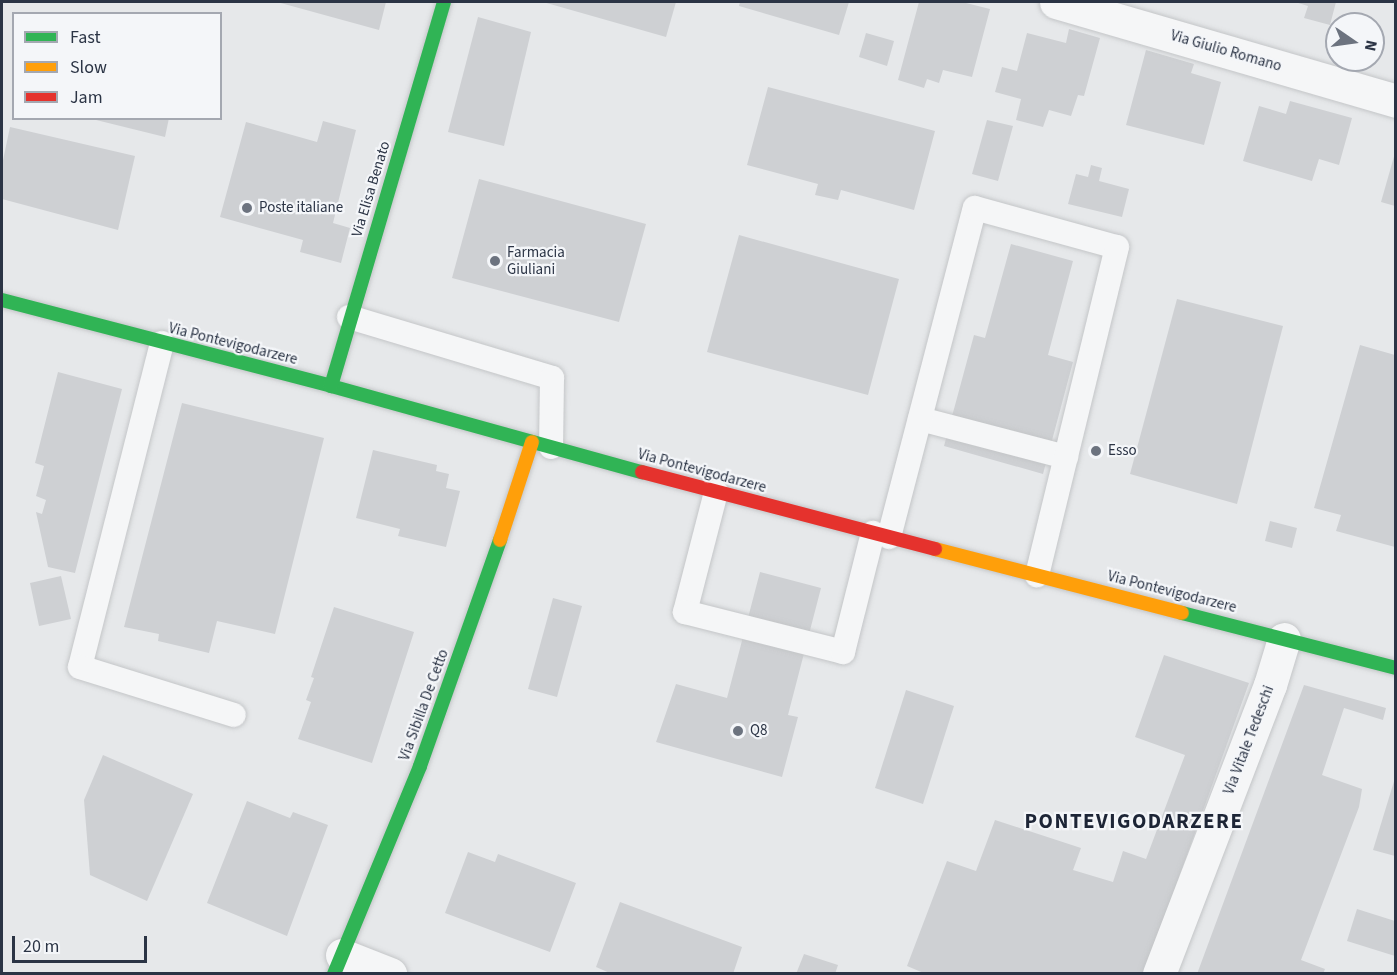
<!DOCTYPE html>
<style>
body{margin:0}
#map{position:relative;width:1397px;height:975px;overflow:hidden;background:#e6e8ea;font-family:"Source Sans 3",sans-serif}
div>[style]{position:absolute}
.building>*{inset:0;background:#ced0d3}
.roads{filter:drop-shadow(0 0 2px #c4c6c8) drop-shadow(0 0 2px #c4c6c8)}
.lane>*{height:24px;margin:-12px;padding:0 12px;transform-origin:12px;border-radius:12px;background:#f5f6f7}
.street>*{height:33px;margin:-16.5px;padding:0 16.5px;transform-origin:16.5px;border-radius:16.5px;background:#f5f6f7}
.fast>*{height:14px;margin:-7px;padding:0 7px;transform-origin:7px;border-radius:7px;background:#30b455}
.slow>*{height:14px;margin:-7px;padding:0 7px;transform-origin:7px;border-radius:7px;background:#ff9f0a}
.jam>*{height:14px;margin:-7px;padding:0 7px;transform-origin:7px;border-radius:7px;background:#e5322d}
.dots>*{width:16px;height:16px;translate:-50% -50%;box-sizing:border-box;border:3px solid #f4f6f9;border-radius:50%}
span{translate:-50% -50%;white-space:nowrap;text-align:center;line-height:1.15;-webkit-text-stroke:4.5px #f4f6f9;paint-order:stroke}
.street-label{font-size:15px;color:#2b3445}
.poi-label{font-size:15px;color:#2b3445}
.left{translate:0 -50%;text-align:left}
.district-label{font-size:21px;color:#1d2536;font-weight:700;letter-spacing:1.5px}
.frame{position:absolute;inset:0;border:3px solid #2b3445;pointer-events:none}
.legend{position:absolute;left:12px;top:12px;width:210px;height:108px;box-sizing:border-box;background:#f4f6f9;border:2px solid #a4a8b1;margin:0;padding:8px 10px;list-style:none;font-size:18px;color:#2b3445}
.legend li{display:flex;align-items:center;gap:12px;height:30px}
.legend b{width:30px;border:2px solid #a4a8b1}
.north{position:absolute;left:1325px;top:12px;width:60px;height:60px;box-sizing:border-box;background:#f4f6f9;border:2px solid #a4a8b1;border-radius:50%;rotate:103deg;font-size:16px;font-weight:700;line-height:24px;text-align:center;color:#2b3445}
.north::after{content:'';display:block;margin:auto;width:21px;height:27px;background:#6c737f;clip-path:polygon(50% 0,100% 100%,50% 72%,0 100%)}
.scale{position:absolute;left:12px;top:936px;width:135px;height:27px;box-sizing:border-box;border:3px solid #2b3445;border-top:0;padding-left:8px;font-size:18px;line-height:21px;white-space:nowrap;color:#2b3445;-webkit-text-stroke:4px #f4f6f9;paint-order:stroke}
</style>
<div id="map">
<div class="building">
<i style="clip-path:polygon(277px 2px,386px 2px,379px 30px)"></i>
<i style="clip-path:polygon(543px 2px,676px 2px,666px 37px)"></i>
<i style="clip-path:polygon(740px 2px,849px 2px,839px 35px,739px 6px)"></i>
<i style="clip-path:polygon(919px 2px,962px 2px,990px 9px,972px 77px,943px 70px,939px 83px,927px 79px,924px 88px,898px 80px)"></i>
<i style="clip-path:polygon(1295px 2px,1336px 2px,1330px 25px,1304px 18px,1308px 6px)"></i>
<i style="clip-path:polygon(478px 17px,531px 32px,504px 146px,448px 132px)"></i>
<i style="clip-path:polygon(1069px 29px,1100px 38px,1084px 96px,1078px 95px,1071px 116px,1049px 110px,1043px 127px,1016px 120px,1021px 99px,995px 92px,1002px 67px,1017px 71px,1027px 33px,1066px 43px)"></i>
<i style="clip-path:polygon(866px 33px,894px 41px,887px 66px,859px 57px)"></i>
<i style="clip-path:polygon(1146px 50px,1194px 64px,1191px 73px,1221px 82px,1204px 145px,1126px 125px)"></i>
<i style="clip-path:polygon(768px 87px,935px 131px,914px 210px,841px 190px,838px 200px,815px 195px,818px 184px,747px 165px)"></i>
<i style="clip-path:polygon(1290px 101px,1352px 118px,1339px 165px,1319px 159px,1312px 181px,1243px 161px,1259px 106px,1286px 114px)"></i>
<i style="clip-path:polygon(88px 118px,169px 118px,165px 137px)"></i>
<i style="clip-path:polygon(987px 120px,1013px 126px,998px 181px,972px 174px)"></i>
<i style="clip-path:polygon(323px 121px,356px 130px,333px 223px,350px 228px,341px 263px,300px 252px,303px 240px,220px 217px,246px 122px,317px 142px)"></i>
<i style="clip-path:polygon(10px 127px,135px 156px,118px 230px,2px 199px,2px 165px)"></i>
<i style="clip-path:polygon(1395px 153px,1395px 206px,1381px 202px)"></i>
<i style="clip-path:polygon(1091px 165px,1102px 168px,1099px 181px,1129px 189px,1122px 217px,1068px 204px,1076px 174px,1088px 177px)"></i>
<i style="clip-path:polygon(479px 179px,646px 224px,619px 322px,452px 278px)"></i>
<i style="clip-path:polygon(739px 235px,899px 279px,868px 395px,707px 352px)"></i>
<i style="clip-path:polygon(1011px 244px,1073px 261px,1048px 355px,1073px 362px,1043px 474px,944px 446px,974px 335px,985px 338px)"></i>
<i style="clip-path:polygon(1177px 299px,1283px 326px,1237px 504px,1130px 474px)"></i>
<i style="clip-path:polygon(1360px 345px,1395px 355px,1395px 547px,1336px 531px,1341px 515px,1314px 508px)"></i>
<i style="clip-path:polygon(58px 372px,122px 389px,75px 573px,48px 567px,36px 512px,42px 514px,46px 500px,36px 496px,44px 466px,35px 463px)"></i>
<i style="clip-path:polygon(182px 403px,324px 438px,275px 634px,217px 621px,209px 653px,158px 641px,159px 634px,124px 627px)"></i>
<i style="clip-path:polygon(373px 450px,437px 465px,436px 471px,449px 474px,446px 488px,460px 491px,446px 547px,398px 536px,400px 529px,356px 518px)"></i>
<i style="clip-path:polygon(1270px 521px,1297px 528px,1292px 548px,1265px 541px)"></i>
<i style="clip-path:polygon(760px 572px,821px 588px,788px 715px,798px 717px,782px 777px,656px 742px,676px 684px,727px 698px)"></i>
<i style="clip-path:polygon(61px 576px,71px 619px,39px 626px,30px 583px)"></i>
<i style="clip-path:polygon(553px 598px,582px 606px,557px 697px,528px 689px)"></i>
<i style="clip-path:polygon(334px 607px,414px 632px,372px 763px,298px 739px,311px 702px,306px 700px,314px 678px,311px 677px)"></i>
<i style="clip-path:polygon(1164px 655px,1249px 683px,1144px 974px,926px 974px,907px 966px,947px 861px,976px 871px,995px 820px,1081px 848px,1073px 870px,1113px 882px,1123px 851px,1146px 859px,1185px 755px,1135px 737px)"></i>
<i style="clip-path:polygon(1304px 685px,1386px 708px,1383px 720px,1344px 708px,1322px 775px,1362px 789px,1359px 807px,1301px 960px,1325px 969px,1323px 974px,1197px 974px)"></i>
<i style="clip-path:polygon(906px 690px,954px 706px,923px 804px,875px 788px)"></i>
<i style="clip-path:polygon(103px 755px,193px 794px,147px 901px,90px 875px,84px 800px)"></i>
<i style="clip-path:polygon(1395px 778px,1395px 856px,1373px 850px)"></i>
<i style="clip-path:polygon(247px 801px,290px 818px,293px 812px,328px 825px,287px 936px,207px 903px)"></i>
<i style="clip-path:polygon(468px 852px,495px 862px,498px 854px,576px 883px,550px 952px,445px 913px)"></i>
<i style="clip-path:polygon(620px 902px,742px 947px,733px 974px,612px 974px,596px 967px)"></i>
<i style="clip-path:polygon(1357px 909px,1395px 921px,1395px 956px,1347px 941px)"></i>
<i style="clip-path:polygon(804px 954px,838px 965px,835px 974px,796px 974px)"></i>
</div>
<div class="roads">
<div class="lane">
<i style="left:349px;top:317px;width:212px;rotate:16.7deg"></i>
<i style="left:552px;top:378px;width:69px;rotate:90.8deg"></i>
<i style="left:162px;top:343px;width:334px;rotate:104.2deg"></i>
<i style="left:80px;top:667px;width:161px;rotate:17.3deg"></i>
<i style="left:920px;top:419px;width:151px;rotate:14.6deg"></i>
<i style="left:716px;top:492px;width:124px;rotate:104.5deg"></i>
<i style="left:685px;top:612px;width:163px;rotate:14.2deg"></i>
<i style="left:843px;top:652px;width:123px;rotate:-75.9deg"></i>
<i style="left:889px;top:537px;width:340px;rotate:-75.4deg"></i>
<i style="left:975px;top:208px;width:147px;rotate:15.4deg"></i>
<i style="left:1117px;top:247px;width:338px;rotate:103.7deg"></i>
</div>
<div class="street">
<i style="left:1056px;top:2px;width:354px;rotate:16.2deg"></i>
<i style="left:342px;top:955px;width:52px;rotate:21.6deg"></i>
<i style="left:1159px;top:974px;width:310px;rotate:-69deg"></i>
<i style="left:1270px;top:685px;width:48px;rotate:-73.1deg"></i>
</div>
<div class="fast">
<i style="left:2px;top:300px;width:340px;rotate:14.6deg"></i>
<i style="left:331px;top:386px;width:323px;rotate:15.5deg"></i>
<i style="left:331px;top:386px;width:400px;rotate:-73.6deg"></i>
<i style="left:1182px;top:613px;width:221px;rotate:14.4deg"></i>
<i style="left:334px;top:974px;width:225px;rotate:-67.5deg"></i>
<i style="left:420px;top:766px;width:240px;rotate:-70.5deg"></i>
</div>
<div class="slow">
<i style="left:500px;top:540px;width:103px;rotate:-71.9deg"></i>
<i style="left:935px;top:549px;width:255px;rotate:14.5deg"></i>
</div>
<div class="jam">
<i style="left:642px;top:472px;width:303px;rotate:14.7deg"></i>
</div>
</div>
<div class="dots">
<i style="left:247px;top:208px;background:#6c737f"></i>
<i style="left:495px;top:261px;background:#6c737f"></i>
<i style="left:1096px;top:451px;background:#6c737f"></i>
<i style="left:738px;top:731px;background:#6c737f"></i>
</div>
<div class="street-label">
<span style="left:1226px;top:51px;rotate:16deg">Via Giulio Romano</span>
<span style="left:371px;top:189px;rotate:-73deg">Via Elisa Benato</span>
<span style="left:233px;top:344px;rotate:14deg">Via Pontevigodarzere</span>
<span style="left:702px;top:471px;rotate:15deg">Via Pontevigodarzere</span>
<span style="left:1172px;top:592px;rotate:14deg">Via Pontevigodarzere</span>
<span style="left:424px;top:705px;rotate:-70deg">Via Sibilla De Cetto</span>
<span style="left:1249px;top:740px;rotate:-69deg">Via Vitale Tedeschi</span>
</div>
<div class="poi-label">
<span class="left" style="left:259px;top:208px">Poste italiane</span>
<span class="left" style="left:507px;top:261px">Farmacia<br>Giuliani</span>
<span class="left" style="left:1108px;top:451px">Esso</span>
<span class="left" style="left:750px;top:731px">Q8</span>
</div>
<div class="district-label">
<span style="left:1134px;top:821px">PONTEVIGODARZERE</span>
</div>
<div class="frame"></div>
<ul class="legend">
<li><b style="height:8px;background:#30b455"></b>Fast</li>
<li><b style="height:8px;background:#ff9f0a"></b>Slow</li>
<li><b style="height:8px;background:#e5322d"></b>Jam</li>
</ul>
<div class="north">N</div>
<div class="scale">20 m</div>
</div>
